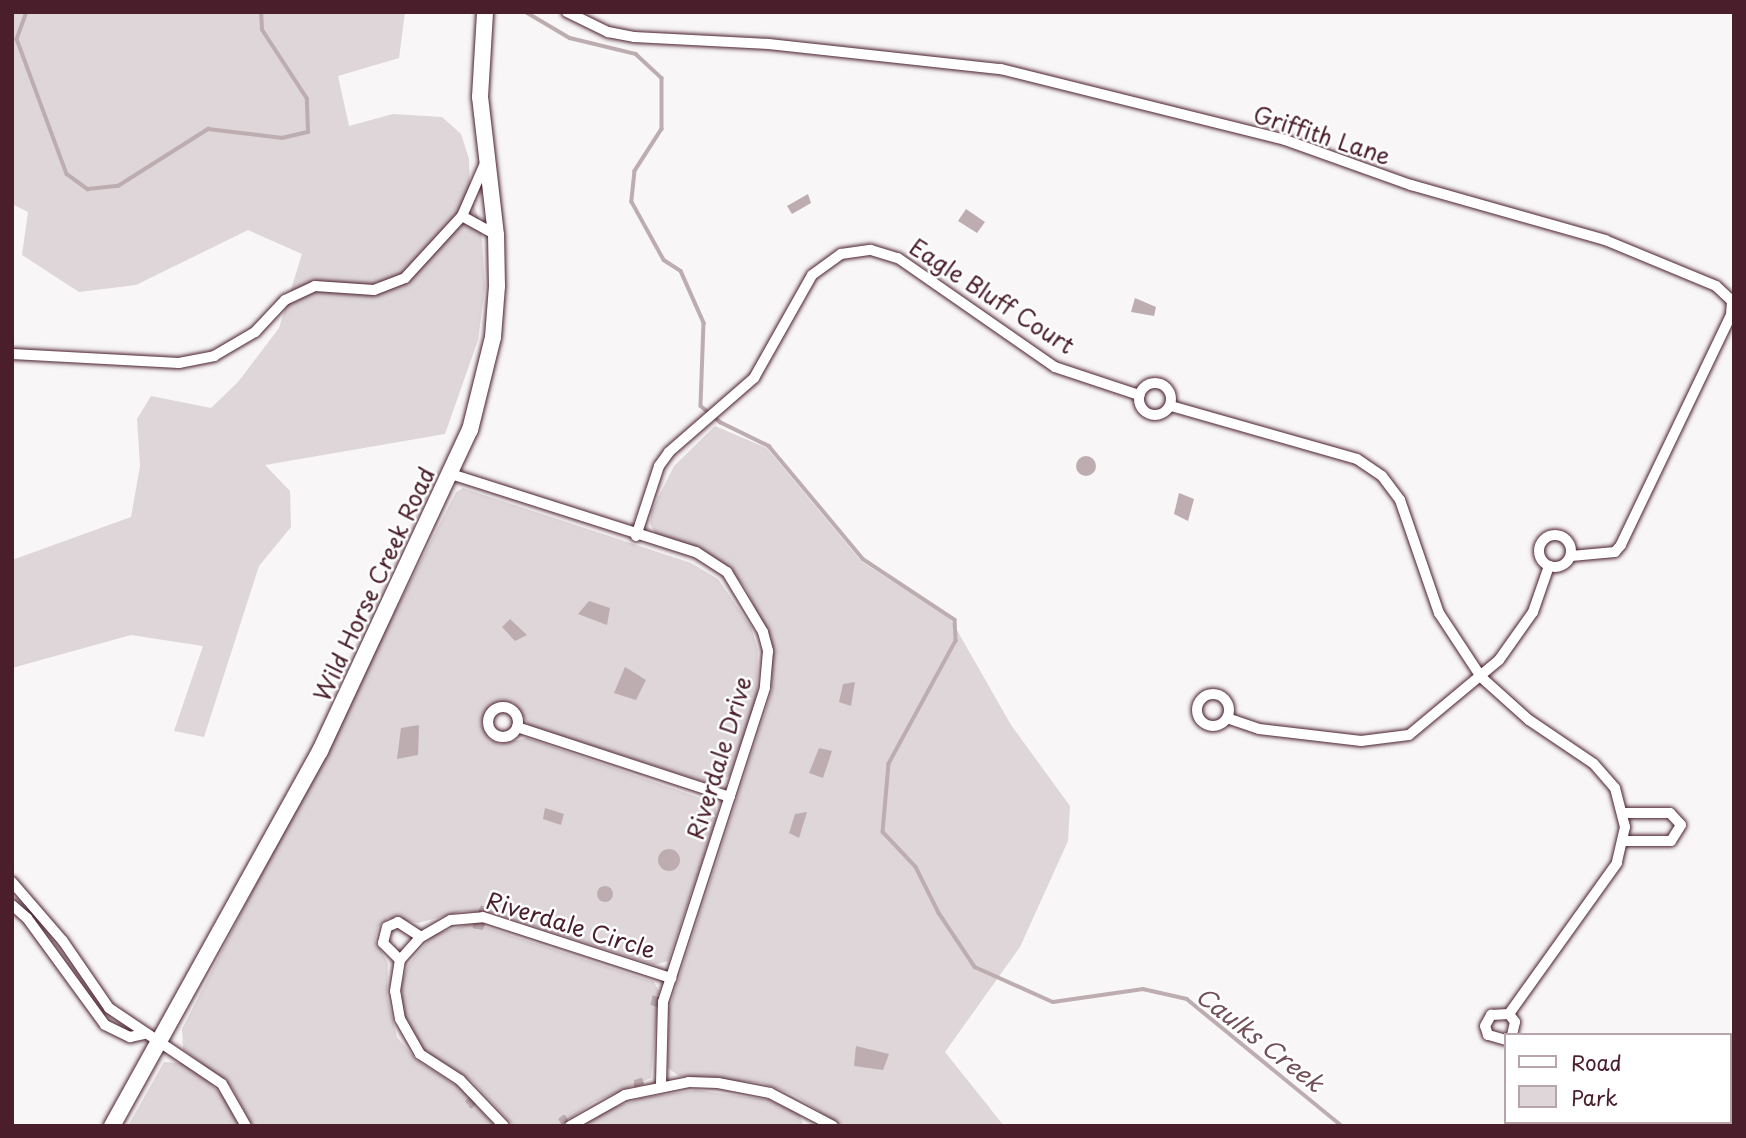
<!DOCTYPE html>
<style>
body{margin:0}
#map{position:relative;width:1746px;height:1138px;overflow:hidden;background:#f8f6f7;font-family:"Playpen Sans",sans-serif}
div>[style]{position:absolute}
.green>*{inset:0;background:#ded6d9}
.water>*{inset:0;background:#bdadb0}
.round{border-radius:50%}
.stream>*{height:3.5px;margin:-1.75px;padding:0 1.75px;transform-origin:1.75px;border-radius:1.75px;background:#bdadb0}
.roads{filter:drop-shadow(0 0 2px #4a1f2b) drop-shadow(0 0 2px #4a1f2b)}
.minor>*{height:10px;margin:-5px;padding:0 5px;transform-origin:5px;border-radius:5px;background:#fff}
.minor>.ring{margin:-5px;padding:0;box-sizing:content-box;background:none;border:10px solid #fff;border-radius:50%}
.secondary>*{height:16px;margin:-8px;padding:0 8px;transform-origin:8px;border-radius:8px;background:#fff}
span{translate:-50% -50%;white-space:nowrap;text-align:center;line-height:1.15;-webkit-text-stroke:5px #fff;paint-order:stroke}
.street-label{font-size:23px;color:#4a1f2b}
.water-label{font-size:24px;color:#72515a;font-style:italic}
.frame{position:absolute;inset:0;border:14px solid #4a1f2b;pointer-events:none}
.legend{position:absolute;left:1504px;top:1033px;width:228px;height:91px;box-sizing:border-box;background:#fff;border:2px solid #b7a5aa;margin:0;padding:9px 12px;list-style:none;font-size:21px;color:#4a1f2b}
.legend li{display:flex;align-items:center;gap:14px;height:35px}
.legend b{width:35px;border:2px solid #b7a5aa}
</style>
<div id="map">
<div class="green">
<i style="clip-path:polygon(12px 12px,405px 12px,399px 58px,338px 76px,349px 126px,393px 114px,442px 117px,461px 134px,469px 159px,470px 196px,481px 224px,485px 287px,478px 340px,445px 434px,265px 465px,290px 491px,291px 527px,259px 566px,204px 737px,174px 731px,203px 646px,131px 635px,12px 668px,12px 560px,131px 517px,140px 466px,137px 419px,151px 396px,211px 408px,238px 382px,279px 328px,302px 254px,248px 230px,136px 285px,79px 292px,22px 255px,28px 212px,12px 204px)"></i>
<i style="clip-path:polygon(715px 426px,767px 448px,862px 562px,950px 618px,1011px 725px,1070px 806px,1068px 841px,1020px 947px,945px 1052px,1004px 1126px,842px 1126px,794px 1095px,762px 1083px,679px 1076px,668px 1068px,669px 1009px,772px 691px,771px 645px,746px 588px,729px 570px,656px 534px,650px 524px,652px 510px,674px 466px)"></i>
<i style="clip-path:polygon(463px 488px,691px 563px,718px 579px,751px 627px,758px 650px,757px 697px,730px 776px,711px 784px,529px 725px,513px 702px,490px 705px,481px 723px,489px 739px,500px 744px,527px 738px,715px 803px,717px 818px,668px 961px,654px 965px,493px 913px,463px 911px,418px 923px,388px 918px,378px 927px,375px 941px,388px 963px,387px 997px,397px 1037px,416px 1060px,460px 1088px,495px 1126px,253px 1126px,231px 1086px,183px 1049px,182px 1029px,456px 492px)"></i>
<i style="clip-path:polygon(473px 923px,654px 982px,659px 991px,651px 1078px,594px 1102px,559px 1126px,514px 1126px,472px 1081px,422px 1049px,403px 1015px,401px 986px,408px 965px,433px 935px)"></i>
<i style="clip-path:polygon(164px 1062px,182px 1063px,202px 1076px,222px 1095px,239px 1126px,128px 1126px)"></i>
<i style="clip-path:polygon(696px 1090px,769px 1100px,799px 1114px,804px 1126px,584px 1126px,610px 1109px,642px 1098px)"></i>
</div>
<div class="water">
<i style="clip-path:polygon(808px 194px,811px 203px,792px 214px,787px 206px)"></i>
<i style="clip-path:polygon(966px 209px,985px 222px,977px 233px,958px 221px)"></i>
<i style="clip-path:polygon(1135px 298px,1156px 307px,1154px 316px,1131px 312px)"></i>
<i class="round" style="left:1076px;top:456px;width:20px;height:20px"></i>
<i style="clip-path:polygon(1179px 493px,1194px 499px,1188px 521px,1174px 514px)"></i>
<i style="clip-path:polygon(589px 601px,610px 608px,607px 625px,578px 614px)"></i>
<i style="clip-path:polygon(510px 619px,527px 635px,515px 641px,502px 627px)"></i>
<i style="clip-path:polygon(625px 667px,646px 680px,636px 700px,614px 693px)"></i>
<i style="clip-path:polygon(855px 682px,851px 706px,839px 702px,843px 684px)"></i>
<i style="clip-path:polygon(419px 725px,418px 755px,397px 759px,401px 728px)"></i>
<i style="clip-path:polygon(819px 748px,832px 751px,823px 778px,809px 773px)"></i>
<i style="clip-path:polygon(545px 808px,564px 814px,561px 825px,543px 819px)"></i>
<i style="clip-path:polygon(807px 812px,799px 838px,789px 833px,795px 814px)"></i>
<i class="round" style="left:658px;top:849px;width:22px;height:22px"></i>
<i class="round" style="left:597px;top:886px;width:16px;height:16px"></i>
<i style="clip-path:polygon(856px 1046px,889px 1054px,883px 1070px,854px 1066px)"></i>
</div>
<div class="stream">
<i style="left:27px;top:12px;width:29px;rotate:110deg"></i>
<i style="left:17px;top:39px;width:144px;rotate:69.7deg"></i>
<i style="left:67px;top:174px;width:26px;rotate:36deg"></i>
<i style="left:88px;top:189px;width:30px;rotate:-6deg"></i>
<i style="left:118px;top:186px;width:107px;rotate:-32.3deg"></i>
<i style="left:208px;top:129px;width:75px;rotate:6.9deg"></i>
<i style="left:282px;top:138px;width:27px;rotate:-13deg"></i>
<i style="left:308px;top:132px;width:33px;rotate:-92deg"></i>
<i style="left:307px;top:99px;width:82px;rotate:-123.1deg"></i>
<i style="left:262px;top:30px;width:18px;rotate:-93deg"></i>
<i style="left:526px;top:12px;width:51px;rotate:30.6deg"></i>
<i style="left:570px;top:38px;width:68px;rotate:13.6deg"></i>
<i style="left:636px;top:54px;width:35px;rotate:43deg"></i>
<i style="left:662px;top:78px;width:51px;rotate:90deg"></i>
<i style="left:662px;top:129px;width:50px;rotate:122.7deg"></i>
<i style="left:635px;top:171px;width:31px;rotate:96deg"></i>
<i style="left:632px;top:202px;width:66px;rotate:61.1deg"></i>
<i style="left:664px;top:260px;width:20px;rotate:33deg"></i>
<i style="left:681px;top:271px;width:57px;rotate:66.1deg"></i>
<i style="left:704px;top:323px;width:83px;rotate:92.1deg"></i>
<i style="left:701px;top:406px;width:25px;rotate:40deg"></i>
<i style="left:720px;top:422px;width:55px;rotate:26.1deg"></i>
<i style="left:769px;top:446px;width:147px;rotate:50.2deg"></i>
<i style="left:863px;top:559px;width:110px;rotate:33.5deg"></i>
<i style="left:955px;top:620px;width:21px;rotate:87deg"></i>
<i style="left:956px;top:641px;width:140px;rotate:118.6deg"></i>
<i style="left:889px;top:764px;width:68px;rotate:95deg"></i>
<i style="left:883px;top:832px;width:48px;rotate:46.7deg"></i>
<i style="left:916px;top:867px;width:51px;rotate:63.4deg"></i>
<i style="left:939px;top:913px;width:65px;rotate:56.3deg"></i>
<i style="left:975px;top:967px;width:85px;rotate:24.2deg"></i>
<i style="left:1053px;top:1002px;width:91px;rotate:-8.2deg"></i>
<i style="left:1143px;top:989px;width:45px;rotate:12.8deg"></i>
<i style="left:1187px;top:999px;width:200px;rotate:39.3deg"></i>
<i style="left:482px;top:908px;width:5px"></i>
<i style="left:487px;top:908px;width:4px;rotate:90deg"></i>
<i style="left:487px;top:912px;width:6px;rotate:-171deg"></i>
<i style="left:481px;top:911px;width:3px;rotate:-72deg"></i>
<i style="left:476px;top:923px;width:7px;rotate:16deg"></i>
<i style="left:483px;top:925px;width:3px;rotate:108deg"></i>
<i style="left:482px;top:928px;width:7px;rotate:-172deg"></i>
<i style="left:475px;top:927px;width:4px;rotate:-76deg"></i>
<i style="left:654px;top:998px;width:4px;rotate:14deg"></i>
<i style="left:658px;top:999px;width:6px;rotate:99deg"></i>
<i style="left:657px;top:1005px;width:4px;rotate:-166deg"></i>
<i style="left:653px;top:1004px;width:6px;rotate:-81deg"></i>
<i style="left:641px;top:1080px;width:3px;rotate:72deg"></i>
<i style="left:642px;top:1083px;width:6px;rotate:162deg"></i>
<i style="left:636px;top:1085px;width:3px;rotate:-90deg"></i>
<i style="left:636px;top:1082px;width:5px;rotate:-22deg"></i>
<i style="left:470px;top:1099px;width:6px;rotate:45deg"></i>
<i style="left:474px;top:1103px;width:4px;rotate:124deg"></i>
<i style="left:472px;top:1106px;width:6px;rotate:-135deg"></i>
<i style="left:468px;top:1102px;width:4px;rotate:-56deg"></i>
<i style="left:564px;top:1117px;width:4px;rotate:56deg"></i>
<i style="left:566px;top:1120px;width:4px;rotate:146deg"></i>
<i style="left:563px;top:1122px;width:3px;rotate:-135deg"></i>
<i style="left:561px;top:1120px;width:4px;rotate:-45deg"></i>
</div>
<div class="roads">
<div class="minor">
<i style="left:567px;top:12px;width:46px;rotate:26deg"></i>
<i style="left:608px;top:32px;width:26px;rotate:11deg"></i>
<i style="left:634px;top:37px;width:135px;rotate:3deg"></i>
<i style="left:769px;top:44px;width:233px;rotate:6.2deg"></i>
<i style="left:1001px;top:69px;width:293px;rotate:14deg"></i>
<i style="left:1285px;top:140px;width:134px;rotate:19.7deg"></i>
<i style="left:1411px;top:185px;width:202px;rotate:15.8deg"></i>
<i style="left:1605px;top:240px;width:120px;rotate:22.5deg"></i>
<i style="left:1716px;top:286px;width:22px;rotate:43deg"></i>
<i style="left:1732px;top:301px;width:14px;rotate:94deg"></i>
<i style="left:1731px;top:315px;width:255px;rotate:115.6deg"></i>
<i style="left:1621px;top:545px;width:9px;rotate:131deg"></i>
<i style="left:1615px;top:552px;width:44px;rotate:174.8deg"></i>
<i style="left:462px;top:216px;width:39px;rotate:29deg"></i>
<i style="left:12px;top:354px;width:167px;rotate:3.1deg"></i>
<i style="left:179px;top:363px;width:36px;rotate:-11deg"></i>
<i style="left:214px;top:356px;width:48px;rotate:-30.3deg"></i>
<i style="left:255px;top:332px;width:44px;rotate:-46.8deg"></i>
<i style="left:285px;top:300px;width:33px;rotate:-25deg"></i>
<i style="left:315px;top:286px;width:59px;rotate:3.9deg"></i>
<i style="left:374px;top:290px;width:33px;rotate:-21deg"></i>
<i style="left:405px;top:278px;width:84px;rotate:-47.4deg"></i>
<i style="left:462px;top:216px;width:60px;rotate:-66.4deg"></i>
<i class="ring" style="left:1139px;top:383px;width:22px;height:22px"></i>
<i style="left:1171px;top:406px;width:193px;rotate:15.9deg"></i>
<i style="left:1357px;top:459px;width:30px;rotate:34deg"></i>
<i style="left:1382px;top:476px;width:30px;rotate:53deg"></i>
<i style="left:1400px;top:500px;width:120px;rotate:71deg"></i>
<i style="left:1439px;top:613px;width:77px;rotate:56.7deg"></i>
<i style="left:1481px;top:677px;width:64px;rotate:41.9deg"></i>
<i style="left:1529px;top:720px;width:78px;rotate:34.1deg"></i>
<i style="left:1594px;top:764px;width:32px;rotate:49deg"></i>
<i style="left:1615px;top:788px;width:40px;rotate:75.6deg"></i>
<i style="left:1625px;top:827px;width:37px;rotate:103deg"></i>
<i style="left:1617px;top:863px;width:186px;rotate:125.6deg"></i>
<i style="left:451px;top:474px;width:257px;rotate:17.7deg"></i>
<i style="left:696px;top:552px;width:37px;rotate:33deg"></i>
<i style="left:727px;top:572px;width:70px;rotate:59deg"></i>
<i style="left:763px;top:632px;width:20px;rotate:75deg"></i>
<i style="left:768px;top:651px;width:37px;rotate:95deg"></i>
<i style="left:765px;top:688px;width:330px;rotate:108deg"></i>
<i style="left:663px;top:1002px;width:83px;rotate:91.4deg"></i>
<i class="ring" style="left:1539px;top:535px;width:22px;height:22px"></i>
<i style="left:636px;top:536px;width:74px;rotate:-71.8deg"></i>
<i style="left:659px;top:466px;width:17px;rotate:-54deg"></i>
<i style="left:669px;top:452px;width:113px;rotate:-41deg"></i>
<i style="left:754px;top:378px;width:118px;rotate:-60.6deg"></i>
<i style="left:812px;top:275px;width:36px;rotate:-36deg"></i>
<i style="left:841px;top:254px;width:30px;rotate:-8deg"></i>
<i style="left:871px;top:250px;width:28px;rotate:17deg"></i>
<i style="left:898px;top:258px;width:191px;rotate:34.8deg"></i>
<i style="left:1055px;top:367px;width:89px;rotate:18.4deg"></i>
<i class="ring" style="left:1197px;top:694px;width:22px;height:22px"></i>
<i class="ring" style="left:488px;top:707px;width:20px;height:20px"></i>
<i style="left:1227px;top:718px;width:34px;rotate:19deg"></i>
<i style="left:1259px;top:729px;width:103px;rotate:6.7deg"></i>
<i style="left:1361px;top:741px;width:48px;rotate:-7.1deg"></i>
<i style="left:1409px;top:735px;width:117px;rotate:-39.8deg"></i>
<i style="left:1499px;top:660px;width:59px;rotate:-54.7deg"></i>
<i style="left:1533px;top:612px;width:49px;rotate:-70.8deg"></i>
<i style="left:517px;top:727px;width:224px;rotate:18.2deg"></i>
<i style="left:1624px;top:813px;width:46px"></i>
<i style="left:1670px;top:813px;width:16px;rotate:47deg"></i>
<i style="left:1681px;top:825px;width:19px;rotate:122deg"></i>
<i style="left:1671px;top:841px;width:46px;rotate:180deg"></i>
<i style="left:12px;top:882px;width:78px;rotate:49.2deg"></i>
<i style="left:63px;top:941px;width:81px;rotate:55.5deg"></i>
<i style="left:109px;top:1008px;width:136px;rotate:33.9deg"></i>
<i style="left:222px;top:1084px;width:48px;rotate:60.3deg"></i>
<i style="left:12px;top:905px;width:20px;rotate:41deg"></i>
<i style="left:27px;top:918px;width:132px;rotate:53.9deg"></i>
<i style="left:105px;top:1025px;width:28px;rotate:26deg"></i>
<i style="left:130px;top:1037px;width:14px;rotate:-12deg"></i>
<i style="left:400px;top:960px;width:24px;rotate:-135deg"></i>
<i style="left:383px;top:943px;width:16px;rotate:-76deg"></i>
<i style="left:387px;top:927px;width:12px;rotate:-24deg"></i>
<i style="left:398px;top:922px;width:27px;rotate:33deg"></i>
<i style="left:1506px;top:1040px;width:19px;rotate:-164deg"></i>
<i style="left:1488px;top:1035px;width:9px;rotate:-108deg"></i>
<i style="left:1485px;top:1026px;width:13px;rotate:-61deg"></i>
<i style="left:1491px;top:1015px;width:18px;rotate:-3deg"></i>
<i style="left:1509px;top:1014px;width:10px;rotate:53deg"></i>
<i style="left:1515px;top:1022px;width:13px;rotate:103deg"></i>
<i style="left:504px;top:1126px;width:64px;rotate:-133.7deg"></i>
<i style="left:460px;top:1080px;width:48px;rotate:-147deg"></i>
<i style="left:420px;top:1054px;width:40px;rotate:-119.7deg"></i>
<i style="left:400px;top:1019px;width:28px;rotate:-100deg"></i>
<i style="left:395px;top:991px;width:31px;rotate:-81deg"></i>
<i style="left:400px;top:960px;width:31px;rotate:-48deg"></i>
<i style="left:421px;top:937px;width:34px;rotate:-30deg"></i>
<i style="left:451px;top:920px;width:32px;rotate:-5deg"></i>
<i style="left:483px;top:917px;width:198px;rotate:18deg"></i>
<i style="left:570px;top:1126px;width:63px;rotate:-29.4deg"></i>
<i style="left:625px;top:1095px;width:65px;rotate:-11.5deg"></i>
<i style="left:689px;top:1082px;width:29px;rotate:2deg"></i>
<i style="left:718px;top:1083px;width:53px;rotate:10.9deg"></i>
<i style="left:770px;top:1093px;width:71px;rotate:27.6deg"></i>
</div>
<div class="secondary">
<i style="left:112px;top:1126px;width:429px;rotate:-61deg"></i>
<i style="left:320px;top:751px;width:354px;rotate:-65deg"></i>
<i style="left:470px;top:430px;width:96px;rotate:-76.1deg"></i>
<i style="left:493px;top:337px;width:51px;rotate:-85.5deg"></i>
<i style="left:497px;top:286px;width:51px;rotate:-91.1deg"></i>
<i style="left:496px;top:235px;width:139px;rotate:-96.6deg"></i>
<i style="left:480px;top:97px;width:85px;rotate:-86.6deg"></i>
</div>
</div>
<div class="street-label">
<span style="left:1322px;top:135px;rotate:18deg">Griffith Lane</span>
<span style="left:992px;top:296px;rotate:33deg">Eagle Bluff Court</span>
<span style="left:374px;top:584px;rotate:-65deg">Wild Horse Creek Road</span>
<span style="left:719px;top:758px;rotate:-73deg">Riverdale Drive</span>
<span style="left:571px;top:925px;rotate:17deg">Riverdale Circle</span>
</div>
<div class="water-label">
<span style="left:1260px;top:1039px;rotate:38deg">Caulks Creek</span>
</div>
<div class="frame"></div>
<ul class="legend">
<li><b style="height:9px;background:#fff"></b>Road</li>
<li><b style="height:19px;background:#ded6d9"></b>Park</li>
</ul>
</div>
